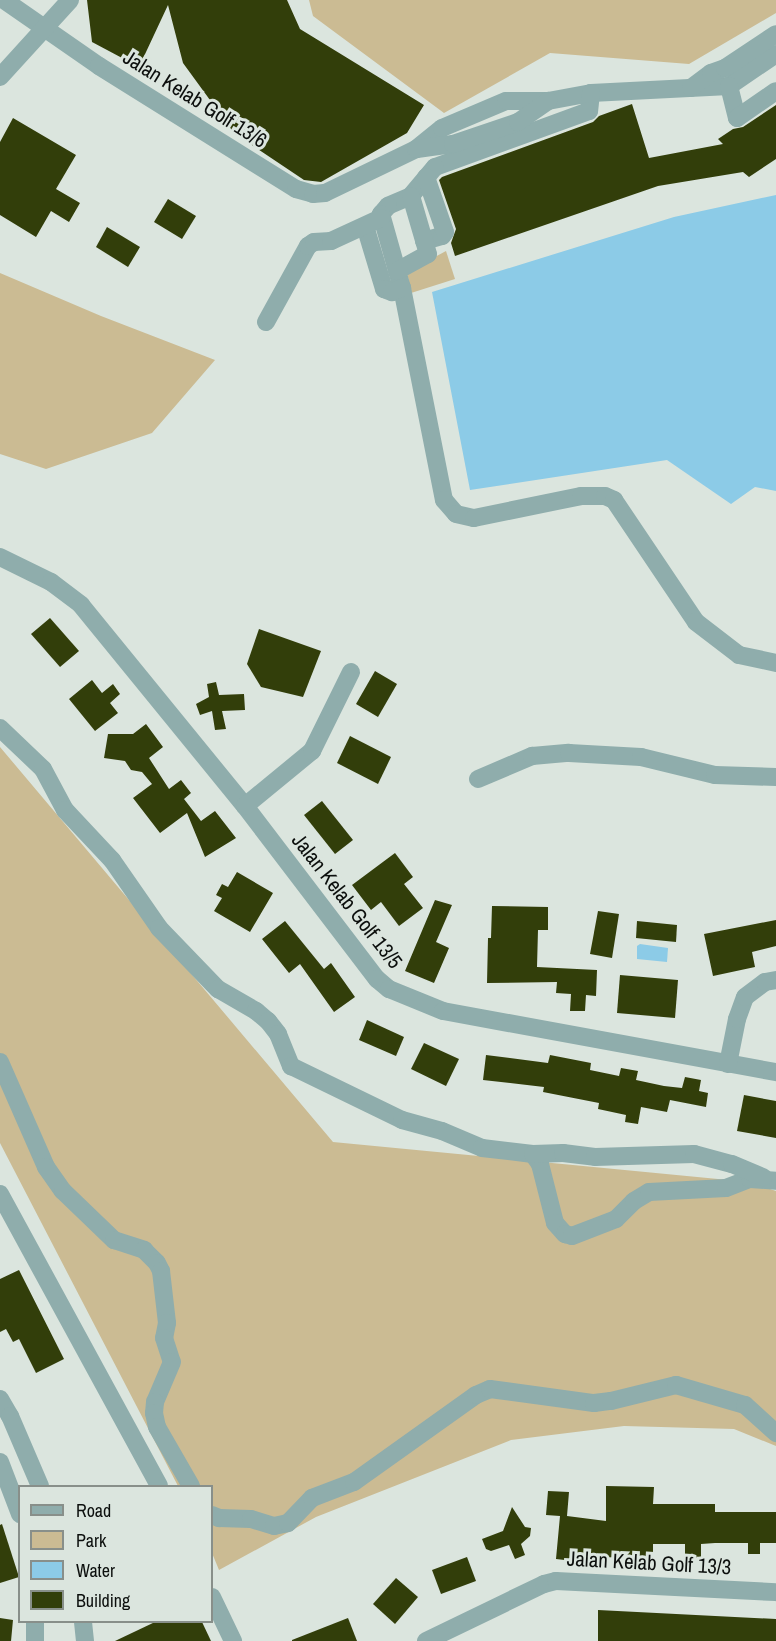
<!DOCTYPE html>
<style>
body{margin:0}
#map{position:relative;width:776px;height:1641px;overflow:hidden;background:#dbe5de;font-family:"Archivo Narrow",sans-serif}
div>[style]{position:absolute}
.green>*{inset:0;background:#cbbb93}
.water>*{inset:0;background:#8ccbe7}
.building>*{inset:0;background:#323e0a}
.minor>*{height:18px;margin:-9px;padding:0 9px;transform-origin:9px;border-radius:9px;background:#8fadac}
span{translate:-50% -50%;white-space:nowrap;text-align:center;line-height:1.15;-webkit-text-stroke:6px #dbe5de;paint-order:stroke}
.street-label{font-size:21px;color:#0c0f0d}
.legend{position:absolute;left:18px;top:1485px;width:195px;height:138px;box-sizing:border-box;background:#dbe5de;border:2px solid #888f8a;margin:0;padding:8px 10px;list-style:none;font-size:18px;color:#0c0f0d}
.legend li{display:flex;align-items:center;gap:12px;height:30px}
.legend b{width:30px;border:2px solid #888f8a}
</style>
<div id="map">
<div class="green">
<i style="clip-path:polygon(309px 0,776px 0,776px 13px,689px 64px,550px 53px,444px 113px,313px 16px)"></i>
<i style="clip-path:polygon(446px 251px,455px 279px,411px 293px,407px 272px)"></i>
<i style="clip-path:polygon(0 273px,101px 316px,215px 360px,152px 433px,46px 469px,0 454px)"></i>
<i style="clip-path:polygon(0 747px,333px 1142px,749px 1182px,776px 1191px,776px 1446px,734px 1429px,624px 1426px,511px 1440px,316px 1517px,219px 1570px,212px 1553px,212px 1486px,178px 1486px,0 1143px)"></i>
</div>
<div class="water">
<i style="clip-path:polygon(776px 195px,776px 491px,755px 487px,731px 504px,667px 460px,470px 490px,432px 292px,674px 217px)"></i>
<i style="clip-path:polygon(640px 944px,668px 948px,667px 962px,637px 959px,637px 946px)"></i>
</div>
<div class="building">
<i style="clip-path:polygon(87px 0,287px 0,300px 29px,424px 105px,407px 133px,321px 182px,304px 180px,234px 133px,183px 63px,168px 5px,139px 67px,92px 42px)"></i>
<i style="clip-path:polygon(632px 104px,649px 158px,723px 144px,718px 139px,733px 129px,743px 127px,776px 105px,776px 159px,749px 177px,743px 172px,658px 186px,455px 256px,451px 243px,456px 229px,439px 180px,442px 177px,593px 122px,599px 116px)"></i>
<i style="clip-path:polygon(13px 118px,76px 155px,56px 189px,80px 203px,69px 222px,51px 211px,36px 237px,0 215px,0 142px)"></i>
<i style="clip-path:polygon(168px 199px,196px 216px,182px 239px,154px 222px)"></i>
<i style="clip-path:polygon(107px 227px,140px 247px,128px 267px,96px 247px)"></i>
<i style="clip-path:polygon(50px 618px,79px 651px,60px 667px,31px 634px)"></i>
<i style="clip-path:polygon(259px 629px,321px 651px,303px 697px,261px 687px,247px 664px)"></i>
<i style="clip-path:polygon(375px 671px,397px 684px,378px 717px,356px 704px)"></i>
<i style="clip-path:polygon(92px 680px,102px 693px,113px 684px,120px 694px,110px 703px,118px 713px,95px 731px,69px 699px)"></i>
<i style="clip-path:polygon(216px 682px,219px 695px,244px 694px,245px 710px,222px 711px,226px 729px,215px 730px,212px 711px,200px 715px,196px 704px,209px 697px,207px 684px)"></i>
<i style="clip-path:polygon(146px 724px,163px 747px,149px 758px,169px 789px,181px 780px,191px 793px,184px 799px,201px 821px,215px 811px,236px 838px,205px 857px,187px 813px,160px 833px,133px 798px,152px 784px,142px 772px,131px 770px,125px 761px,104px 758px,108px 734px,133px 734px)"></i>
<i style="clip-path:polygon(350px 736px,391px 757px,378px 784px,337px 763px)"></i>
<i style="clip-path:polygon(322px 801px,353px 840px,335px 854px,304px 815px)"></i>
<i style="clip-path:polygon(395px 853px,413px 877px,404px 884px,423px 908px,399px 926px,381px 902px,371px 910px,352px 885px)"></i>
<i style="clip-path:polygon(237px 872px,273px 893px,250px 932px,214px 911px,222px 898px,216px 895px,222px 884px,228px 887px)"></i>
<i style="clip-path:polygon(435px 900px,452px 905px,436px 942px,449px 948px,434px 983px,405px 971px)"></i>
<i style="clip-path:polygon(492px 906px,548px 907px,548px 930px,538px 930px,537px 967px,597px 970px,596px 996px,586px 995px,585px 1011px,570px 1011px,571px 994px,556px 993px,557px 982px,487px 983px,488px 938px,491px 938px)"></i>
<i style="clip-path:polygon(598px 911px,619px 914px,612px 958px,590px 954px)"></i>
<i style="clip-path:polygon(776px 920px,776px 946px,752px 952px,755px 967px,713px 976px,704px 934px)"></i>
<i style="clip-path:polygon(285px 921px,324px 969px,331px 963px,355px 997px,334px 1012px,300px 964px,289px 973px,262px 939px)"></i>
<i style="clip-path:polygon(637px 921px,677px 925px,676px 942px,636px 938px)"></i>
<i style="clip-path:polygon(620px 975px,678px 980px,675px 1018px,617px 1013px)"></i>
<i style="clip-path:polygon(367px 1020px,404px 1037px,396px 1056px,359px 1040px)"></i>
<i style="clip-path:polygon(424px 1043px,459px 1059px,446px 1086px,411px 1069px)"></i>
<i style="clip-path:polygon(486px 1055px,548px 1063px,550px 1055px,591px 1063px,590px 1070px,619px 1076px,621px 1068px,638px 1071px,636px 1080px,664px 1086px,682px 1088px,685px 1077px,701px 1080px,699px 1091px,708px 1093px,706px 1107px,670px 1100px,667px 1112px,641px 1107px,638px 1124px,625px 1122px,626px 1115px,598px 1109px,599px 1103px,543px 1092px,544px 1087px,483px 1080px)"></i>
<i style="clip-path:polygon(744px 1095px,776px 1101px,776px 1138px,737px 1131px)"></i>
<i style="clip-path:polygon(19px 1270px,64px 1359px,36px 1373px,19px 1339px,13px 1342px,6px 1329px,0 1332px,0 1279px)"></i>
<i style="clip-path:polygon(606px 1486px,654px 1487px,653px 1504px,715px 1504px,715px 1512px,776px 1512px,776px 1543px,760px 1543px,760px 1554px,748px 1554px,748px 1543px,715px 1543px,701px 1544px,701px 1558px,685px 1558px,685px 1544px,653px 1544px,653px 1558px,592px 1557px,591px 1563px,556px 1559px,560px 1516px,546px 1515px,548px 1491px,569px 1492px,567px 1516px,606px 1521px)"></i>
<i style="clip-path:polygon(512px 1507px,525px 1527px,531px 1528px,530px 1536px,521px 1544px,525px 1555px,515px 1559px,509px 1545px,491px 1551px,486px 1549px,482px 1539px,503px 1531px)"></i>
<i style="clip-path:polygon(2px 1524px,19px 1577px,0 1583px,0 1525px)"></i>
<i style="clip-path:polygon(467px 1557px,476px 1581px,441px 1594px,432px 1570px)"></i>
<i style="clip-path:polygon(396px 1578px,418px 1597px,395px 1624px,373px 1604px)"></i>
<i style="clip-path:polygon(598px 1610px,776px 1619px,776px 1641px,598px 1641px)"></i>
<i style="clip-path:polygon(0 1618px,13px 1620px,11px 1641px,0 1641px)"></i>
<i style="clip-path:polygon(348px 1618px,357px 1641px,292px 1641px,292px 1640px)"></i>
<i style="clip-path:polygon(155px 1622px,202px 1622px,211px 1641px,115px 1641px)"></i>
</div>
<div class="minor">
<i style="left:4px;top:0;width:116px;rotate:34.8deg"></i>
<i style="left:99px;top:66px;width:232px;rotate:32deg"></i>
<i style="left:296px;top:189px;width:18px;rotate:16deg"></i>
<i style="left:313px;top:194px;width:12px;rotate:-5deg"></i>
<i style="left:325px;top:193px;width:101px;rotate:-25.8deg"></i>
<i style="left:416px;top:149px;width:33px;rotate:-39deg"></i>
<i style="left:442px;top:128px;width:69px;rotate:-22.9deg"></i>
<i style="left:506px;top:101px;width:42px"></i>
<i style="left:548px;top:101px;width:44px;rotate:-10.5deg"></i>
<i style="left:591px;top:93px;width:138px;rotate:-2.9deg"></i>
<i style="left:729px;top:86px;width:57px;rotate:-34.2deg"></i>
<i style="left:0;top:77px;width:104px;rotate:-47.7deg"></i>
<i style="left:729px;top:86px;width:33px;rotate:76deg"></i>
<i style="left:737px;top:118px;width:47px;rotate:-34.7deg"></i>
<i style="left:691px;top:88px;width:25px;rotate:-37deg"></i>
<i style="left:711px;top:73px;width:15px;rotate:-20deg"></i>
<i style="left:725px;top:68px;width:61px;rotate:-33.7deg"></i>
<i style="left:591px;top:93px;width:18px;rotate:96deg"></i>
<i style="left:589px;top:111px;width:164px;rotate:160deg"></i>
<i style="left:435px;top:167px;width:38px;rotate:130deg"></i>
<i style="left:411px;top:196px;width:25px;rotate:157deg"></i>
<i style="left:388px;top:206px;width:11px;rotate:131deg"></i>
<i style="left:381px;top:214px;width:77px;rotate:74.2deg"></i>
<i style="left:402px;top:288px;width:216px;rotate:78.8deg"></i>
<i style="left:444px;top:500px;width:18px;rotate:49deg"></i>
<i style="left:456px;top:514px;width:18px;rotate:13deg"></i>
<i style="left:474px;top:518px;width:109px;rotate:-11.6deg"></i>
<i style="left:581px;top:496px;width:24px"></i>
<i style="left:605px;top:496px;width:10px;rotate:24deg"></i>
<i style="left:614px;top:500px;width:147px;rotate:56.1deg"></i>
<i style="left:696px;top:622px;width:54px;rotate:37.5deg"></i>
<i style="left:739px;top:655px;width:38px;rotate:12deg"></i>
<i style="left:417px;top:149px;width:36px;rotate:-8deg"></i>
<i style="left:453px;top:144px;width:69px;rotate:-18.7deg"></i>
<i style="left:518px;top:122px;width:37px;rotate:-35deg"></i>
<i style="left:365px;top:226px;width:66px;rotate:73.2deg"></i>
<i style="left:384px;top:289px;width:9px;rotate:21deg"></i>
<i style="left:392px;top:292px;width:11px;rotate:-22deg"></i>
<i style="left:424px;top:241px;width:19px;rotate:-16deg"></i>
<i style="left:442px;top:236px;width:5px;rotate:-53deg"></i>
<i style="left:445px;top:232px;width:58px;rotate:-109.1deg"></i>
<i style="left:397px;top:271px;width:35px;rotate:-29deg"></i>
<i style="left:428px;top:254px;width:60px;rotate:-106.3deg"></i>
<i style="left:266px;top:322px;width:87px;rotate:-61.1deg"></i>
<i style="left:308px;top:246px;width:7px;rotate:-34deg"></i>
<i style="left:314px;top:242px;width:17px;rotate:-3deg"></i>
<i style="left:331px;top:241px;width:55px;rotate:-24.7deg"></i>
<i style="left:0;top:557px;width:57px;rotate:26.1deg"></i>
<i style="left:51px;top:582px;width:38px;rotate:37deg"></i>
<i style="left:81px;top:605px;width:259px;rotate:50.8deg"></i>
<i style="left:245px;top:806px;width:218px;rotate:52.7deg"></i>
<i style="left:377px;top:979px;width:16px;rotate:40deg"></i>
<i style="left:389px;top:989px;width:58px;rotate:22.2deg"></i>
<i style="left:443px;top:1011px;width:339px;rotate:10.4deg"></i>
<i style="left:0;top:728px;width:59px;rotate:43.6deg"></i>
<i style="left:43px;top:769px;width:47px;rotate:61.8deg"></i>
<i style="left:65px;top:810px;width:69px;rotate:46.8deg"></i>
<i style="left:112px;top:860px;width:83px;rotate:55.3deg"></i>
<i style="left:159px;top:928px;width:85px;rotate:46deg"></i>
<i style="left:218px;top:989px;width:44px;rotate:30.1deg"></i>
<i style="left:256px;top:1011px;width:16px;rotate:40deg"></i>
<i style="left:268px;top:1021px;width:16px;rotate:52deg"></i>
<i style="left:278px;top:1034px;width:35px;rotate:68deg"></i>
<i style="left:291px;top:1066px;width:123px;rotate:25.9deg"></i>
<i style="left:402px;top:1120px;width:41px;rotate:15.4deg"></i>
<i style="left:442px;top:1131px;width:43px;rotate:23deg"></i>
<i style="left:482px;top:1148px;width:51px;rotate:6.7deg"></i>
<i style="left:533px;top:1154px;width:12px;rotate:55deg"></i>
<i style="left:540px;top:1164px;width:61px;rotate:75.7deg"></i>
<i style="left:555px;top:1223px;width:15px;rotate:48deg"></i>
<i style="left:565px;top:1234px;width:7px;rotate:16deg"></i>
<i style="left:572px;top:1236px;width:47px;rotate:-21.1deg"></i>
<i style="left:616px;top:1219px;width:25px;rotate:-45deg"></i>
<i style="left:634px;top:1201px;width:17px;rotate:-31deg"></i>
<i style="left:649px;top:1192px;width:77px;rotate:-3deg"></i>
<i style="left:726px;top:1188px;width:26px;rotate:-21deg"></i>
<i style="left:750px;top:1179px;width:26px;rotate:4deg"></i>
<i style="left:478px;top:779px;width:59px;rotate:-23.1deg"></i>
<i style="left:532px;top:756px;width:37px;rotate:-5deg"></i>
<i style="left:569px;top:753px;width:72px;rotate:3.2deg"></i>
<i style="left:641px;top:757px;width:76px;rotate:13.7deg"></i>
<i style="left:715px;top:775px;width:61px;rotate:1.9deg"></i>
<i style="left:245px;top:806px;width:87px;rotate:-39.4deg"></i>
<i style="left:312px;top:751px;width:88px;rotate:-63.7deg"></i>
<i style="left:0;top:1062px;width:115px;rotate:66.3deg"></i>
<i style="left:46px;top:1167px;width:29px;rotate:55deg"></i>
<i style="left:63px;top:1191px;width:71px;rotate:43.9deg"></i>
<i style="left:114px;top:1240px;width:32px;rotate:18deg"></i>
<i style="left:144px;top:1250px;width:18px;rotate:45deg"></i>
<i style="left:157px;top:1263px;width:9px;rotate:63deg"></i>
<i style="left:161px;top:1271px;width:52px;rotate:83.4deg"></i>
<i style="left:167px;top:1323px;width:15px;rotate:101deg"></i>
<i style="left:164px;top:1338px;width:25px;rotate:72deg"></i>
<i style="left:172px;top:1362px;width:43px;rotate:113deg"></i>
<i style="left:155px;top:1402px;width:11px;rotate:95deg"></i>
<i style="left:154px;top:1413px;width:14px;rotate:78deg"></i>
<i style="left:157px;top:1427px;width:68px;rotate:60deg"></i>
<i style="left:728px;top:1064px;width:46px;rotate:-78.7deg"></i>
<i style="left:737px;top:1019px;width:23px;rotate:-70deg"></i>
<i style="left:745px;top:997px;width:25px;rotate:-37deg"></i>
<i style="left:765px;top:982px;width:11px;rotate:-10deg"></i>
<i style="left:533px;top:1154px;width:30px;rotate:-2deg"></i>
<i style="left:563px;top:1153px;width:32px;rotate:7deg"></i>
<i style="left:595px;top:1157px;width:99px;rotate:-1.7deg"></i>
<i style="left:694px;top:1154px;width:39px;rotate:15deg"></i>
<i style="left:732px;top:1164px;width:34px;rotate:23deg"></i>
<i style="left:0;top:1194px;width:332px;rotate:61.4deg"></i>
<i style="left:0;top:1399px;width:20px;rotate:60deg"></i>
<i style="left:10px;top:1416px;width:76px;rotate:66.8deg"></i>
<i style="left:0;top:1462px;width:56px;rotate:69deg"></i>
<i style="left:212px;top:1515px;width:8px;rotate:23deg"></i>
<i style="left:219px;top:1518px;width:32px;rotate:2deg"></i>
<i style="left:251px;top:1519px;width:24px;rotate:17deg"></i>
<i style="left:274px;top:1526px;width:14px;rotate:-12deg"></i>
<i style="left:288px;top:1523px;width:35px;rotate:-46deg"></i>
<i style="left:312px;top:1498px;width:45px;rotate:-20.9deg"></i>
<i style="left:354px;top:1482px;width:150px;rotate:-35.5deg"></i>
<i style="left:476px;top:1395px;width:15px;rotate:-23deg"></i>
<i style="left:490px;top:1389px;width:105px;rotate:7.7deg"></i>
<i style="left:594px;top:1403px;width:17px;rotate:-7deg"></i>
<i style="left:611px;top:1401px;width:67px;rotate:-13.8deg"></i>
<i style="left:676px;top:1385px;width:72px;rotate:16.2deg"></i>
<i style="left:745px;top:1405px;width:42px;rotate:42.1deg"></i>
<i style="left:212px;top:1597px;width:49px;rotate:64.5deg"></i>
<i style="left:83px;top:1622px;width:19px;rotate:84deg"></i>
<i style="left:35px;top:1641px;width:19px;rotate:-90deg"></i>
<i style="left:426px;top:1641px;width:131px;rotate:-25.8deg"></i>
<i style="left:544px;top:1584px;width:12px;rotate:-14deg"></i>
<i style="left:556px;top:1581px;width:220px;rotate:2.9deg"></i>
</div>
<div class="street-label">
<span style="left:195px;top:99px;rotate:32deg">Jalan Kelab Golf 13/6</span>
<span style="left:347px;top:901px;rotate:52deg">Jalan Kelab Golf 13/5</span>
<span style="left:649px;top:1563px;rotate:3deg">Jalan Kelab Golf 13/3</span>
</div>
<ul class="legend">
<li><b style="height:8px;background:#8fadac"></b>Road</li>
<li><b style="height:16px;background:#cbbb93"></b>Park</li>
<li><b style="height:16px;background:#8ccbe7"></b>Water</li>
<li><b style="height:16px;background:#323e0a"></b>Building</li>
</ul>
</div>
